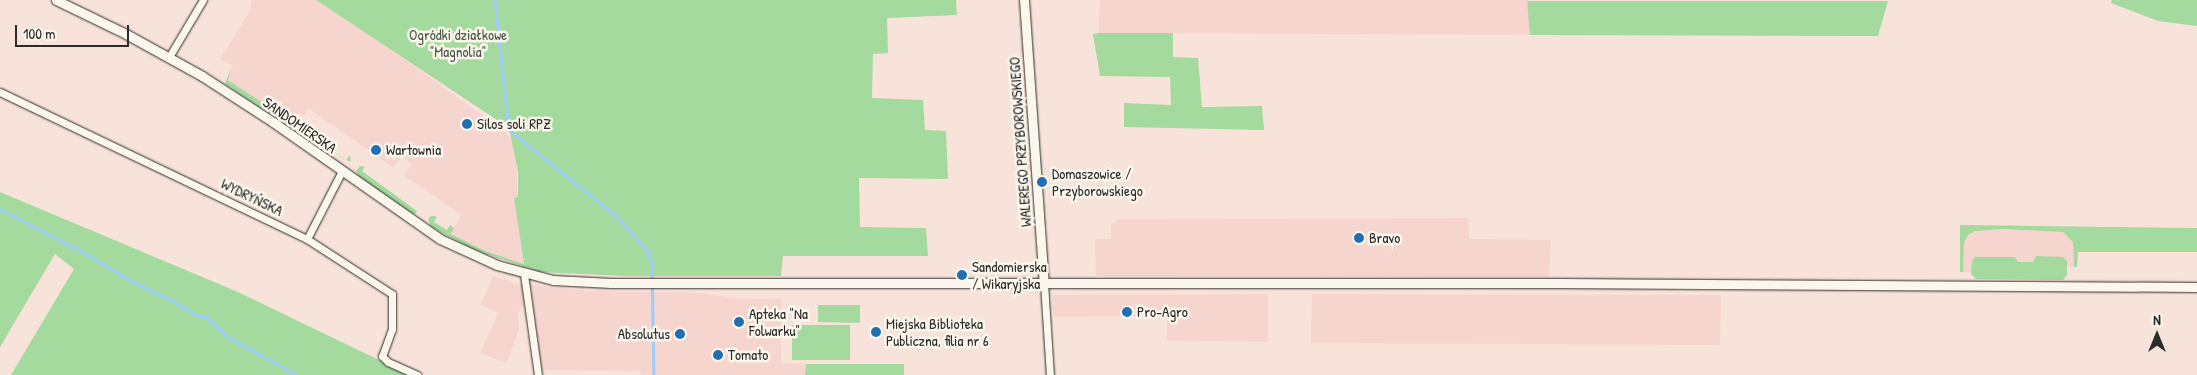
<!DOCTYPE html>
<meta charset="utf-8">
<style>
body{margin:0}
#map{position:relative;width:2197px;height:375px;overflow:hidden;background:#f8e3da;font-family:"Patrick Hand",sans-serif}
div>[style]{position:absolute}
.built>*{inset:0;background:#f6d5ce}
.green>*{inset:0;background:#a4da9e}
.stream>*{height:2.5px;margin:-1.25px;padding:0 1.25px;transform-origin:1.25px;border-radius:1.25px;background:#9dcdf9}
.roads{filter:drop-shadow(0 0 1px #2b2b2b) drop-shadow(0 0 1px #2b2b2b)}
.minor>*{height:7px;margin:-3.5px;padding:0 3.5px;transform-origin:3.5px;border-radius:3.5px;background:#fbf7ec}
.tertiary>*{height:9px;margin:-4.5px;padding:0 4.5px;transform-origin:4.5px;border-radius:4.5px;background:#fbf7ec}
.dots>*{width:14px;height:14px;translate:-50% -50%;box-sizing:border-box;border:2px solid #fbf7ec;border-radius:50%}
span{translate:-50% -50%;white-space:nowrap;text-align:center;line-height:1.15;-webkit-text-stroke:5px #fbf7ec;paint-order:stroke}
.park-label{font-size:15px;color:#495748}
.poi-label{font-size:15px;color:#2b2b2b}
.left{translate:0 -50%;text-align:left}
.right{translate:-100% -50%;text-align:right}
.street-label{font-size:15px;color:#2b2b2b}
.north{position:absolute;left:2132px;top:310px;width:50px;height:50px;-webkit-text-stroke:4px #fbf7ec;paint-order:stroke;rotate:0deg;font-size:14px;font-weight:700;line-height:20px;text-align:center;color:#2b2b2b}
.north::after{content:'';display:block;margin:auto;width:18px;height:22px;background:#2b2b2b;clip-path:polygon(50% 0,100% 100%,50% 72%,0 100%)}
.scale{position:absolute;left:15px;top:25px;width:114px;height:22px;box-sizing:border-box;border:2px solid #2b2b2b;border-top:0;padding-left:6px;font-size:15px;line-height:18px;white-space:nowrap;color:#2b2b2b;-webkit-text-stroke:4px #fbf7ec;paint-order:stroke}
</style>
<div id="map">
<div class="built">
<i style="clip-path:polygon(252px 0,316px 0,413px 65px,505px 132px,512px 141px,515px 154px,518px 197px,514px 198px,524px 264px,485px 251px,451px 234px,461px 215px,404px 175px,412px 164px,402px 157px,393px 168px,377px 156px,375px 157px,371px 152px,309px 109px,304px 115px,298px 113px,292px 122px,227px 80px,233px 66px,220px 59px,250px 11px)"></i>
<i style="clip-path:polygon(1100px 0,1527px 0,1530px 35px,1099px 33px)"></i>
<i style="clip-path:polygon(1468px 218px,1469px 239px,1551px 240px,1549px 277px,1096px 276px,1095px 239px,1111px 239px,1111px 223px,1116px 223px,1116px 219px)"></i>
<i style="clip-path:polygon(1960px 225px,2077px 226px,2077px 267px,2059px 266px,2059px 272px,1960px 272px)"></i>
<i style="clip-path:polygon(493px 276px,522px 285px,525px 305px,521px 308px,518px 314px,519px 330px,506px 363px,480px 353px,498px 313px,481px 305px)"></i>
<i style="clip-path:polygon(525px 285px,588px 291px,703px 293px,731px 298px,782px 299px,781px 363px,806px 364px,805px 375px,641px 375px,640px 371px,537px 370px)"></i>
<i style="clip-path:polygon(1268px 294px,1268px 342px,1167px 341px,1167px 316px,1054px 317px,1052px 297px,1055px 295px)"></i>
<i style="clip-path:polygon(1312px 294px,1721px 295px,1720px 345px,1311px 343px)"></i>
</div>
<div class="green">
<i style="clip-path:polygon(316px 0,956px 0,957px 15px,887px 18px,888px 53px,873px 54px,872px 98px,923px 100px,925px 130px,946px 131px,948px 179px,859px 178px,860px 227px,926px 228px,928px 256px,783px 256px,781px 276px,626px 276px,540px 272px,474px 250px,431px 227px,428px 219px,431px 216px,435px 216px,437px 217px,434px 222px,447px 230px,450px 225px,454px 228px,451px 234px,485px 251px,524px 264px,514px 198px,518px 197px,518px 172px,509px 128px)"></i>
<i style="clip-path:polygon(2112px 0,2197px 0,2197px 26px,2158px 21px,2111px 3px)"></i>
<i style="clip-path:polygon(1527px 1px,1888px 1px,1878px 36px,1530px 35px)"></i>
<i style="clip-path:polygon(1099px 33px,1173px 33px,1173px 57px,1198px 58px,1202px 107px,1262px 106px,1264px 130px,1124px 127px,1124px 103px,1171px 105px,1170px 77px,1100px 76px,1093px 34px)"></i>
<i style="clip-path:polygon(232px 66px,228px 80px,292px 122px,296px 116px,299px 118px,295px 123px,346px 160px,350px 155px,351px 162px,344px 159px,301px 128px,287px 122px,285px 124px,225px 84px)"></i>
<i style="clip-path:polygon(360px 166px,365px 167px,362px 171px,417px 211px,415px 214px,411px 214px,360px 178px,356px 171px)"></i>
<i style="clip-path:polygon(0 192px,238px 292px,410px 375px,11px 375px,74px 269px,55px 254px,0 347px)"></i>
<i style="clip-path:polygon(1960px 225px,2197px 228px,2197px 252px,2078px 252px,2077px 267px,2074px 267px,2073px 242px,2063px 232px,2003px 229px,1975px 231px,1968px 235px,1964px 242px,1963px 272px,1960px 272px)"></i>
<i style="clip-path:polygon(2036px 256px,2063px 257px,2067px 261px,2067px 275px,2063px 280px,1976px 279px,1971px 274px,1972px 261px,1975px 257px,2015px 257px,2018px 262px,2033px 262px)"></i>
<i style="clip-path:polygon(818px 305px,860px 305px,860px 323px,818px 322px)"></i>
<i style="clip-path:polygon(792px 325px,850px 325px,850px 360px,792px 360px)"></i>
<i style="clip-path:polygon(806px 364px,904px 364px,904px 375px,805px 375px)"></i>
</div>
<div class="stream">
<i style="left:495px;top:0;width:131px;rotate:83.9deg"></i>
<i style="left:509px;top:130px;width:136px;rotate:38.7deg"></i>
<i style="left:615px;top:215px;width:47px;rotate:47.6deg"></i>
<i style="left:647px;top:250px;width:14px;rotate:69deg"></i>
<i style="left:652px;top:263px;width:112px;rotate:89deg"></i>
<i style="left:0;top:209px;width:99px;rotate:27.6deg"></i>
<i style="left:88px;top:255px;width:52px;rotate:31deg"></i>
<i style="left:133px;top:282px;width:44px;rotate:25.4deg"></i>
<i style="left:173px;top:301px;width:29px;rotate:31deg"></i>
<i style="left:198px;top:316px;width:9px;rotate:6deg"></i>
<i style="left:207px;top:317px;width:29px;rotate:44deg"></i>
<i style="left:228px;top:337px;width:79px;rotate:28.8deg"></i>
</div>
<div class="roads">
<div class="minor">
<i style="left:169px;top:57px;width:66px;rotate:-59.2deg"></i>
<i style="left:0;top:92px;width:340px;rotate:25.6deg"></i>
<i style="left:307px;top:239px;width:101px;rotate:32.9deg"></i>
<i style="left:392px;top:294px;width:35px;rotate:90deg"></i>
<i style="left:392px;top:329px;width:29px;rotate:110deg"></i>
<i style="left:382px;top:356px;width:8px;rotate:45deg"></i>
<i style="left:388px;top:362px;width:32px;rotate:24deg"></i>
<i style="left:307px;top:239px;width:76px;rotate:-62.8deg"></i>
<i style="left:524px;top:274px;width:102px;rotate:82.1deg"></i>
<i style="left:1044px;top:283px;width:92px;rotate:86.3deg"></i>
</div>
<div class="tertiary">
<i style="left:56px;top:0;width:78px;rotate:25.9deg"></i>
<i style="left:126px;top:34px;width:87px;rotate:28.9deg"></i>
<i style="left:202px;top:76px;width:85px;rotate:32.9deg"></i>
<i style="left:273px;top:122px;width:204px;rotate:35deg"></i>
<i style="left:440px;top:239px;width:63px;rotate:24.5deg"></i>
<i style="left:497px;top:265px;width:58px;rotate:15deg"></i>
<i style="left:553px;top:280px;width:58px;rotate:3deg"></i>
<i style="left:611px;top:283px;width:949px"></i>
<i style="left:1560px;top:283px;width:637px;rotate:0.36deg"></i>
<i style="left:1024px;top:0;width:284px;rotate:86deg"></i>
</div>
</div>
<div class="dots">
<i style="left:467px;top:124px;background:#1f6fb2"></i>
<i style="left:376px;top:150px;background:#1f6fb2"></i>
<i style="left:1042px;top:182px;background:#1f6fb2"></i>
<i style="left:1359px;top:238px;background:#1f6fb2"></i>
<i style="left:962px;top:275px;background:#1f6fb2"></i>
<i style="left:1127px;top:312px;background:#1f6fb2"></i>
<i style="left:739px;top:322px;background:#1f6fb2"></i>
<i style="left:876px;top:332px;background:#1f6fb2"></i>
<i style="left:680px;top:334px;background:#1f6fb2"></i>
<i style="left:718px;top:355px;background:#1f6fb2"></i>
</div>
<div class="park-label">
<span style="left:458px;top:43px">Ogródki działkowe<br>"Magnolia"</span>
</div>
<div class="poi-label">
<span class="left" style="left:477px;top:124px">Silos soli RPZ</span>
<span class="left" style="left:386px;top:150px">Wartownia</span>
<span class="left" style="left:1052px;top:182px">Domaszowice /<br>Przyborowskiego</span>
<span class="left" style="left:1369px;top:238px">Bravo</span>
<span class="left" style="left:972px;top:275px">Sandomierska<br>/ Wikaryjska</span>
<span class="left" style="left:1137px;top:312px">Pro-Agro</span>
<span class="left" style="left:749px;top:322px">Apteka "Na<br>Folwarku"</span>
<span class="left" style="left:886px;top:332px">Miejska Biblioteka<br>Publiczna, filia nr 6</span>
<span class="right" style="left:670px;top:334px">Absolutus</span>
<span class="left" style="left:728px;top:355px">Tomato</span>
</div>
<div class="street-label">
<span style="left:300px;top:125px;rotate:35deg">SANDOMIERSKA</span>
<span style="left:1020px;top:142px;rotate:-94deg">WALEREGO PRZYBOROWSKIEGO</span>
<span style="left:252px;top:197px;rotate:26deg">WYDRYŃSKA</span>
</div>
<div class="north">N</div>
<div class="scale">100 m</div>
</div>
